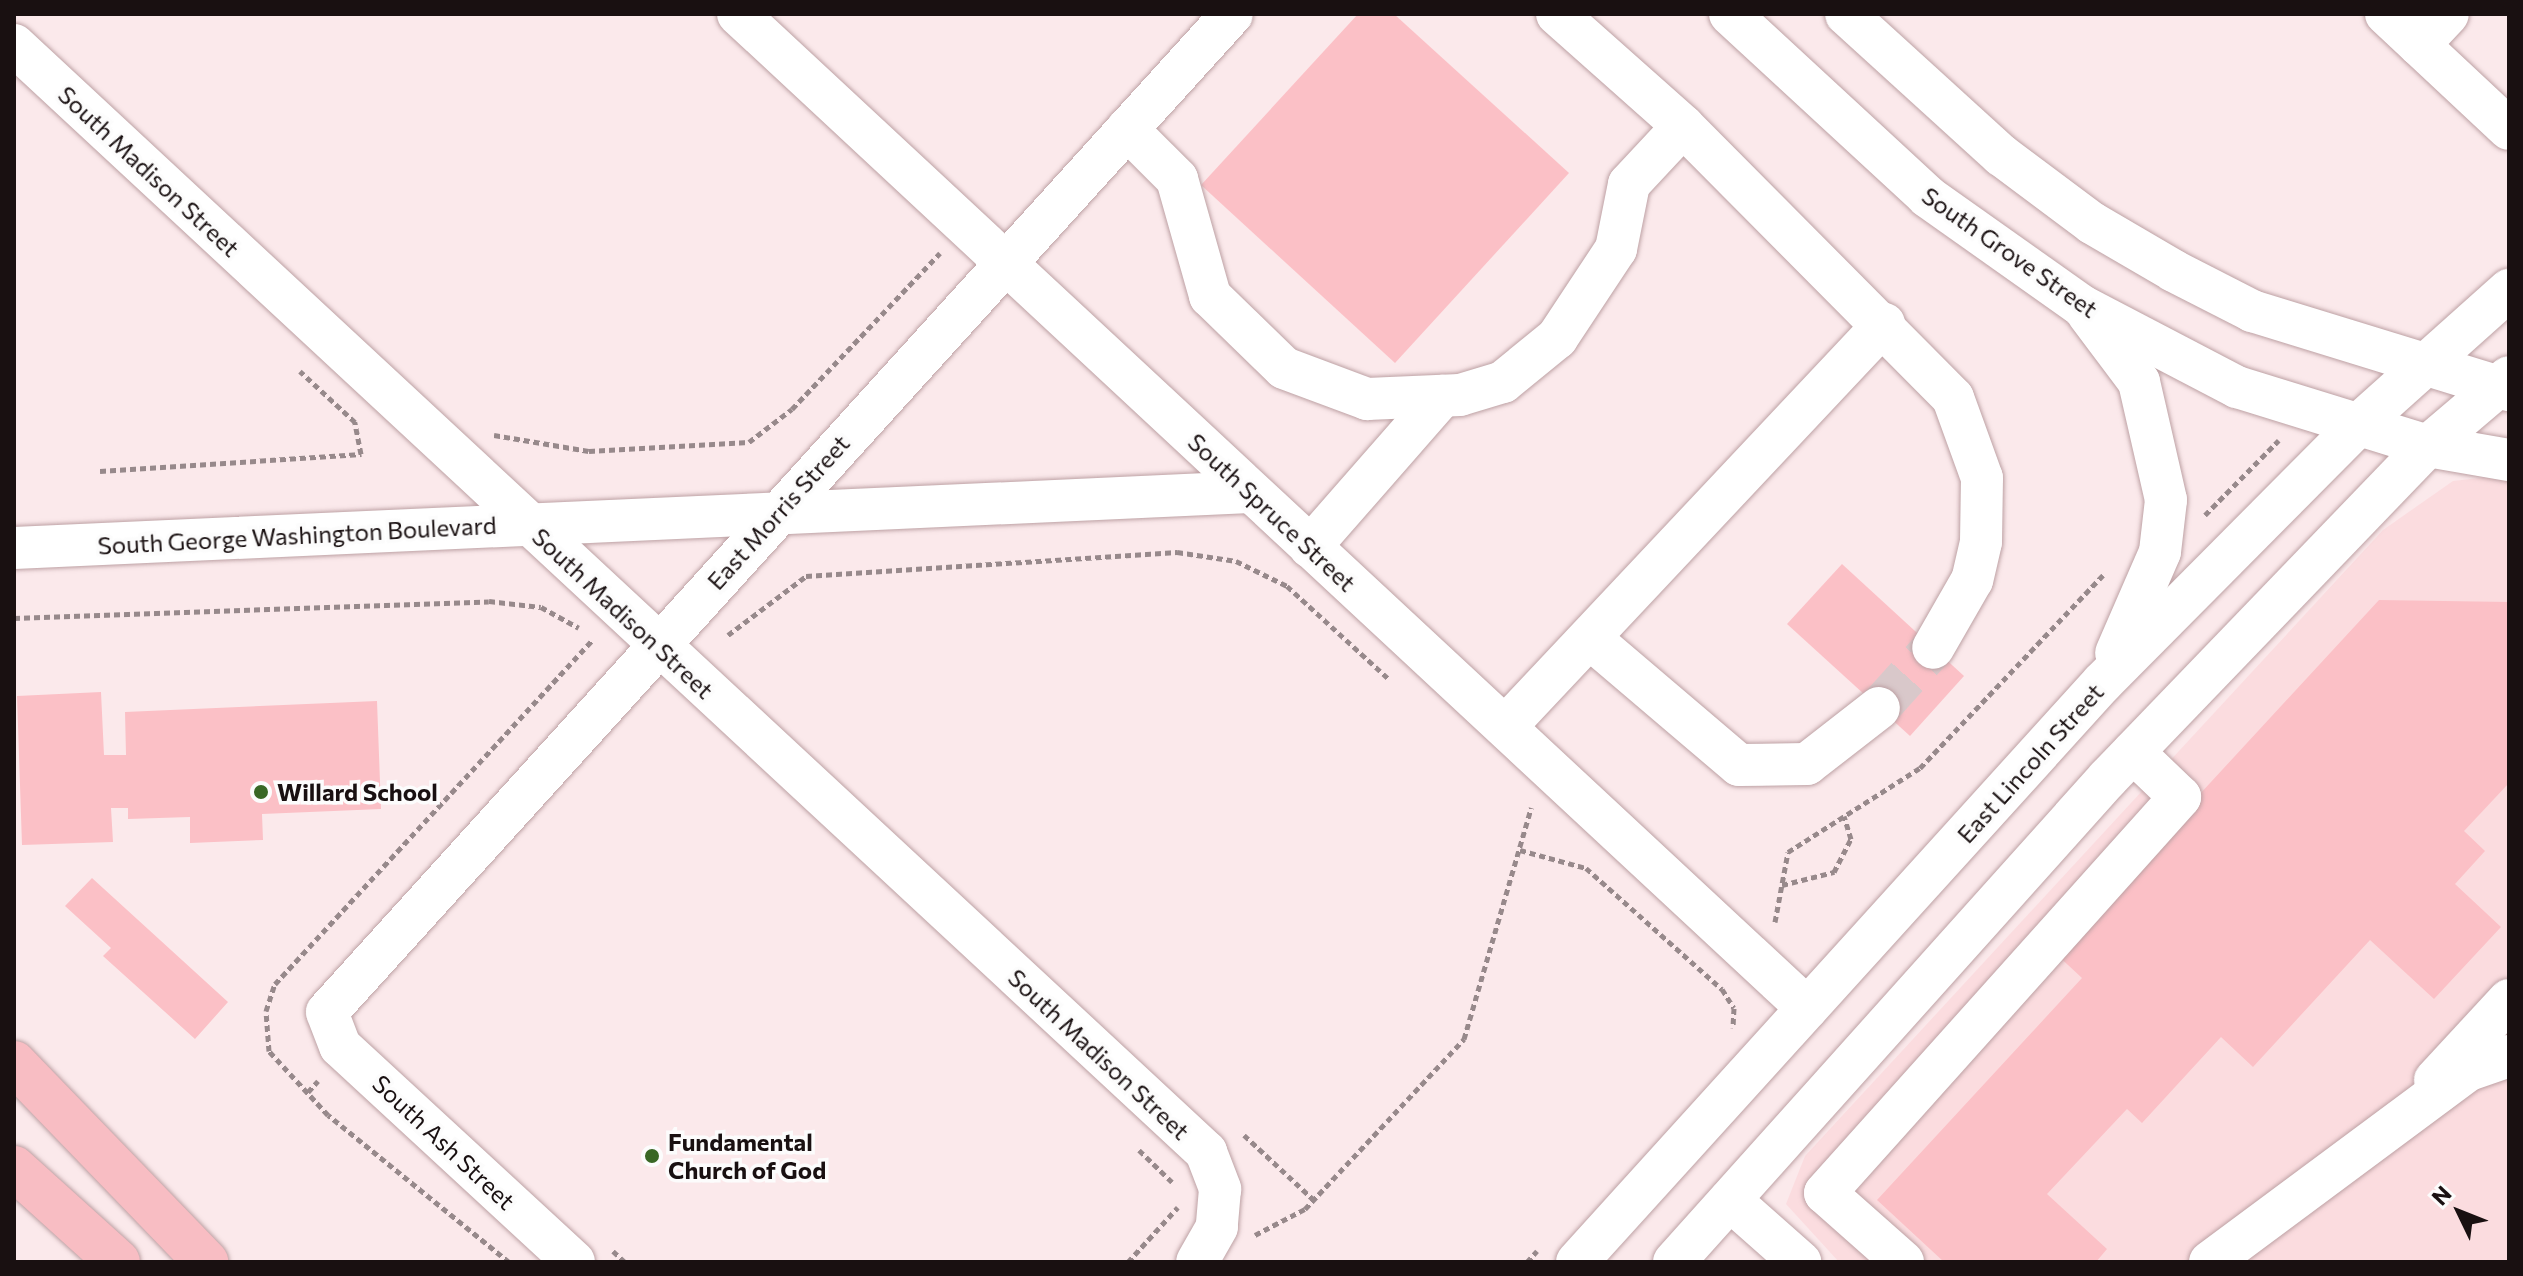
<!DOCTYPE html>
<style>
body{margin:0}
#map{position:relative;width:2523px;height:1276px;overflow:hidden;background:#fbe9eb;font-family:Commissioner,sans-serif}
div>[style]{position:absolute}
.built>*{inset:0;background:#fbdcdf}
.building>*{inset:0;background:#fbc0c6}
.minor-tunnel>*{height:42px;margin-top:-21px;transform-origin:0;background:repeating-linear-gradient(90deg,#d9c8ca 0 42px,transparent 0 63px)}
.path>*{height:5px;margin-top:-2.5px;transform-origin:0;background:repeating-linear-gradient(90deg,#97898b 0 6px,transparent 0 10px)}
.roads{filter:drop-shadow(0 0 2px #bda1a4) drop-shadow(0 0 2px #bda1a4)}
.minor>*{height:42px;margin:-21px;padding:0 21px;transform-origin:21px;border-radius:21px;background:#fff}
.highway>*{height:44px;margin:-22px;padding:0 22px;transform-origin:22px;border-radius:22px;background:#f8bdc3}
.dots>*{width:22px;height:22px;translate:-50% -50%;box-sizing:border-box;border:4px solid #fcfcfc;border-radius:50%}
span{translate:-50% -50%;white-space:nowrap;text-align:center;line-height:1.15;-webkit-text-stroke:7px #fcfcfc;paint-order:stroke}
.street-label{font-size:24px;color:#191011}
.poi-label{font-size:24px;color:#191011;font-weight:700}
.left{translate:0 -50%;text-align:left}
.frame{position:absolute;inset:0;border:16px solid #191011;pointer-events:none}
.north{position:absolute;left:2419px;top:1172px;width:80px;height:80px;-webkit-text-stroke:6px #fcfcfc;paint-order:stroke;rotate:313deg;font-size:22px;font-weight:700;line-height:32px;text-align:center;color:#191011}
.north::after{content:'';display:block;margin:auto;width:28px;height:36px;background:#191011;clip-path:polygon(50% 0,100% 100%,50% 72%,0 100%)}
</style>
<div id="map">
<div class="built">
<i style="clip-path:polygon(2498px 476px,2509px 479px,2509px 1262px,1839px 1262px,1786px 1204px,1805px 1156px,2383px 530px,2453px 481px)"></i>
</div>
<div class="building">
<i style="clip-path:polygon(1358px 14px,1394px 14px,1569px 173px,1395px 363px,1201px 185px)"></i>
<i style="clip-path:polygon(1842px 564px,1964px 676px,1910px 736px,1787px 624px)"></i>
<i style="clip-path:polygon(2379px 600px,2509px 602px,2509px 783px,2464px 831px,2485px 851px,2455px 884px,2501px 927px,2434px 999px,2370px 940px,2253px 1067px,2221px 1037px,2142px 1123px,2127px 1109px,2047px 1194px,2107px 1249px,2096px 1262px,1944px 1262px,1877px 1200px,2082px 978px,2054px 952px)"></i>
<i style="clip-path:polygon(101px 692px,104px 755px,126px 755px,125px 712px,377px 701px,381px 809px,262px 814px,263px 840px,190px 843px,190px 817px,128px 819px,128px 808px,111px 808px,113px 842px,22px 845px,17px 696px)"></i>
<i style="clip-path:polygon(92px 878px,228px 1002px,195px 1039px,103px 956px,111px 948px,65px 906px)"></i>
</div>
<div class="minor-tunnel">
<i style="left:1879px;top:708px;width:81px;rotate:-48deg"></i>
</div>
<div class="path">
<i style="left:494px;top:435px;width:96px;rotate:9.6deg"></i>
<i style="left:589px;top:451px;width:160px;rotate:-3.2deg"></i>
<i style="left:749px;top:442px;width:54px;rotate:-37.5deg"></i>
<i style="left:792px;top:409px;width:215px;rotate:-46.5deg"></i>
<i style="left:100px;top:471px;width:262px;rotate:-3.7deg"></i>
<i style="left:361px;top:454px;width:33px;rotate:-101deg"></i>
<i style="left:355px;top:422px;width:75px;rotate:-137.2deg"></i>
<i style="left:2205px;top:515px;width:105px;rotate:-45.4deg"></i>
<i style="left:14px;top:618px;width:475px;rotate:-2deg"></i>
<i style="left:489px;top:601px;width:52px;rotate:6.6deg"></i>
<i style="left:541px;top:607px;width:43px;rotate:28.9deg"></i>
<i style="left:728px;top:635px;width:98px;rotate:-37.1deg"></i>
<i style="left:806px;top:576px;width:372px;rotate:-3.7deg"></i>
<i style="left:1177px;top:552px;width:60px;rotate:8.7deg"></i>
<i style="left:1236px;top:561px;width:57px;rotate:26.1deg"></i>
<i style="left:1287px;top:586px;width:139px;rotate:42.4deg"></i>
<i style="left:1520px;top:850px;width:68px;rotate:15.3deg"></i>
<i style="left:1586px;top:868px;width:182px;rotate:41.7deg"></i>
<i style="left:1722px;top:989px;width:22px;rotate:58deg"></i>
<i style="left:1734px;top:1008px;width:20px;rotate:93deg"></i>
<i style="left:1782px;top:885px;width:54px;rotate:-14deg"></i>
<i style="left:1834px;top:872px;width:37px;rotate:-63deg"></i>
<i style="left:1851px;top:839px;width:24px;rotate:-107deg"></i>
<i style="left:1775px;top:922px;width:71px;rotate:-79.5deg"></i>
<i style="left:1788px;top:852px;width:156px;rotate:-32.5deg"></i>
<i style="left:1920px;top:768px;width:266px;rotate:-46.5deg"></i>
<i style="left:308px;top:1092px;width:15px;rotate:-48deg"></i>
<i style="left:1244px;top:1135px;width:96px;rotate:42.9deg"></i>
<i style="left:1139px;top:1150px;width:46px;rotate:44.1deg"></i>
<i style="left:1255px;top:1235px;width:56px;rotate:-27.5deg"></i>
<i style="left:1305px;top:1209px;width:233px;rotate:-46.9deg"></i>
<i style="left:1464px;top:1039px;width:241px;rotate:-73.8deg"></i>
<i style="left:613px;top:1251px;width:16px;rotate:43deg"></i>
<i style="left:509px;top:1262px;width:233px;rotate:-140.9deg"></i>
<i style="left:328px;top:1115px;width:87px;rotate:-132.7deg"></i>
<i style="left:269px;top:1051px;width:40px;rotate:-94.3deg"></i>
<i style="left:266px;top:1011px;width:28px;rotate:-72deg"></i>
<i style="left:275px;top:984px;width:468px;rotate:-47.3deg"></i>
<i style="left:1128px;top:1262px;width:74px;rotate:-47.7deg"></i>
<i style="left:1527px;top:1262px;width:15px;rotate:-48deg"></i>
</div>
<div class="roads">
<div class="minor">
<i style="left:738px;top:14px;width:1460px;rotate:42.92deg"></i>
<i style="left:1557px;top:14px;width:169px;rotate:41.6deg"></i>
<i style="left:1683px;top:126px;width:383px;rotate:45.2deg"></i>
<i style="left:1953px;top:398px;width:85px;rotate:70.1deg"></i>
<i style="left:1982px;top:478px;width:64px;rotate:90.9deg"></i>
<i style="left:1981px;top:542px;width:39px;rotate:103deg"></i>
<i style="left:1972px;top:580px;width:78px;rotate:119.8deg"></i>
<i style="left:1730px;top:14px;width:270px;rotate:42.7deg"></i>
<i style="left:1928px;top:197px;width:189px;rotate:35.3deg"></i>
<i style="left:2082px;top:306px;width:175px;rotate:27.6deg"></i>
<i style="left:2237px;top:387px;width:200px;rotate:17.2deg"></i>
<i style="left:2428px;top:446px;width:82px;rotate:9.8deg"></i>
<i style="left:1846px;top:14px;width:210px;rotate:42.3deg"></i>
<i style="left:2001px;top:155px;width:114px;rotate:36.8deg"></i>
<i style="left:2092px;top:223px;width:95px;rotate:30.3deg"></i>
<i style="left:2174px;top:271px;width:88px;rotate:27.1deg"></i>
<i style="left:2252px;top:311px;width:269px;rotate:17.1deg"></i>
<i style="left:2386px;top:14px;width:168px;rotate:43.1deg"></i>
<i style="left:14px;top:45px;width:1627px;rotate:42.88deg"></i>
<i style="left:1206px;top:1152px;width:40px;rotate:69deg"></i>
<i style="left:1220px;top:1189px;width:38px;rotate:95deg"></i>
<i style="left:1217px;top:1227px;width:40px;rotate:119.7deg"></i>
<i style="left:2419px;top:45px;width:42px;rotate:-46.9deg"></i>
<i style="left:1127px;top:129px;width:71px;rotate:45deg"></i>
<i style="left:1177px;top:179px;width:122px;rotate:74.2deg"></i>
<i style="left:1210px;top:296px;width:103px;rotate:44.2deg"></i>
<i style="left:1284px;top:368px;width:89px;rotate:20.5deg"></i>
<i style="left:1367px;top:399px;width:93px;rotate:-2.5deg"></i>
<i style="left:1460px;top:395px;width:45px;rotate:-16.8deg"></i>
<i style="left:1503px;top:382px;width:70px;rotate:-39.2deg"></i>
<i style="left:1557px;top:338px;width:107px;rotate:-56.5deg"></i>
<i style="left:1616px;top:249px;width:66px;rotate:-78.7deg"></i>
<i style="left:1629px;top:184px;width:79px;rotate:-47deg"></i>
<i style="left:2088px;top:314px;width:85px;rotate:53.1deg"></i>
<i style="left:2139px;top:382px;width:121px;rotate:77.1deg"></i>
<i style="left:2166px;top:500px;width:52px;rotate:96.6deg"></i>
<i style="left:2160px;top:552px;width:110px;rotate:113.5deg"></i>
<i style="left:1310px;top:547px;width:201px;rotate:-48.8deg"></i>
<i style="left:14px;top:548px;width:1237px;rotate:-2.59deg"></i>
<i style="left:1592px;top:640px;width:193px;rotate:40.4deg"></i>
<i style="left:1739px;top:765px;width:68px;rotate:-0.8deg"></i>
<i style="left:1807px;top:764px;width:91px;rotate:-37.9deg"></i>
<i style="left:1506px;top:726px;width:552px;rotate:-46.76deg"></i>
<i style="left:2435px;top:1080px;width:109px;rotate:-47.2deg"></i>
<i style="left:1730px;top:1200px;width:94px;rotate:41.5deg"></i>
<i style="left:574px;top:1262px;width:318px;rotate:-137.3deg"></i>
<i style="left:340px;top:1046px;width:36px;rotate:-111deg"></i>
<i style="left:327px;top:1012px;width:1347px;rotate:-47.8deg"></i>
<i style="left:1577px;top:1262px;width:783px;rotate:-47.8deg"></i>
<i style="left:2103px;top:682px;width:362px;rotate:-45.2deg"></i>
<i style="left:2358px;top:425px;width:203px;rotate:-41.8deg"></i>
<i style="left:1674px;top:1262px;width:650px;rotate:-48.12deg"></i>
<i style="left:2108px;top:778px;width:461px;rotate:-46.1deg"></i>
<i style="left:2428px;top:446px;width:106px;rotate:-40.4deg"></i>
<i style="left:1903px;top:1262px;width:104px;rotate:-138.5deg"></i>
<i style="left:1825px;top:1193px;width:532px;rotate:-48.12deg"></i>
<i style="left:2180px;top:797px;width:65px;rotate:-136.2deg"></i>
<i style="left:2210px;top:1262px;width:322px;rotate:-36.6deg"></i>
<i style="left:2469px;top:1070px;width:42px;rotate:-19.3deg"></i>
</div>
<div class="highway">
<i style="left:14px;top:1063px;width:277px;rotate:46deg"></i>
<i style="left:14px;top:1168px;width:140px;rotate:42.1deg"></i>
</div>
</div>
<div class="dots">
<i style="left:261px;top:792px;background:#396725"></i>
<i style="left:652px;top:1156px;background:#396725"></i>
</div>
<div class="street-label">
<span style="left:149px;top:171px;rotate:43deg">South Madison Street</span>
<span style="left:2010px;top:252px;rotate:35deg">South Grove Street</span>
<span style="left:778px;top:512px;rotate:-48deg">East Morris Street</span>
<span style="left:1272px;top:512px;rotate:43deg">South Spruce Street</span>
<span style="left:297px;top:535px;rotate:-3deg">South George Washington Boulevard</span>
<span style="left:623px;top:613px;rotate:43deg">South Madison Street</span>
<span style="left:2030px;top:763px;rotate:-48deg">East Lincoln Street</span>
<span style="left:1099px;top:1054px;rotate:43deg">South Madison Street</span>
<span style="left:444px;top:1142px;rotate:43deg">South Ash Street</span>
</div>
<div class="poi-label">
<span class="left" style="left:277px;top:792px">Willard School</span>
<span class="left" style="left:668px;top:1156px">Fundamental<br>Church of God</span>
</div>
<div class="frame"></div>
<div class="north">N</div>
</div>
